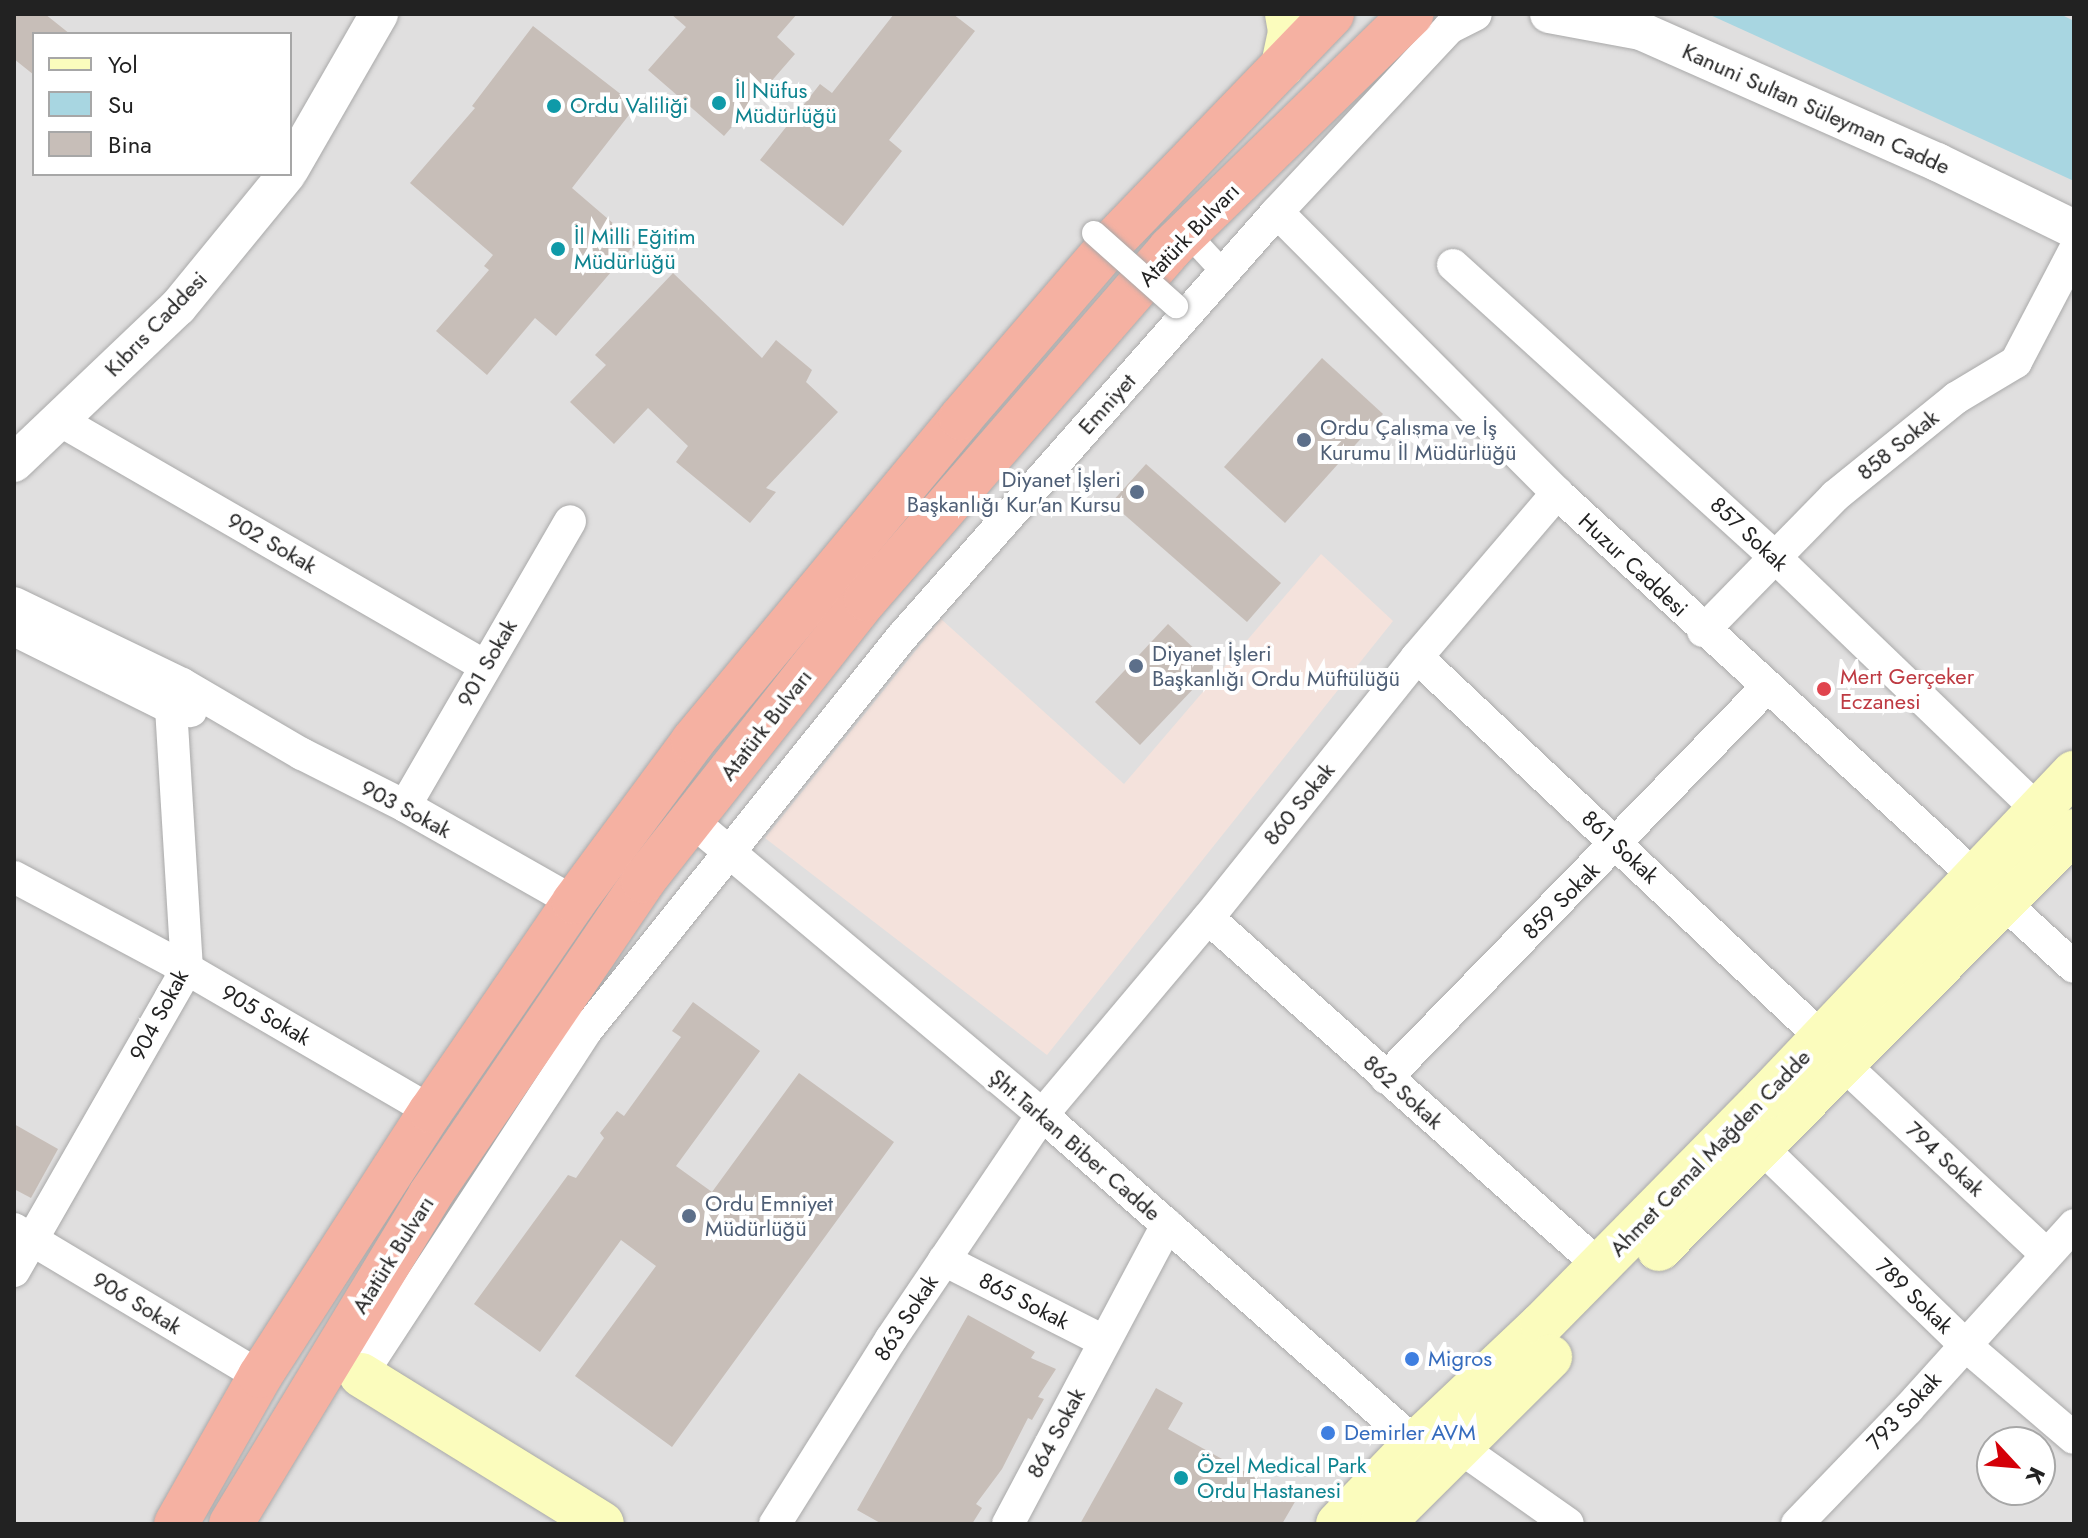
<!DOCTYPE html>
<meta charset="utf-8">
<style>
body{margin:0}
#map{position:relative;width:2088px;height:1538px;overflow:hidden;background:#f2efe9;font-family:Jost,sans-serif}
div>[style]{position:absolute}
.residential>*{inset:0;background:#e0dfdf}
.military>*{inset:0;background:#f4e2dc}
.water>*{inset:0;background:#a8d6e1}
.building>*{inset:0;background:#c7beb8}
.roads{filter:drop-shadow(0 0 2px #a9a9a9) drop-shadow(0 0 2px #a9a9a9)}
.pedestrian>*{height:24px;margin:-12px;padding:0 12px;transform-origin:12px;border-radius:12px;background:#fff}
.minor>*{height:32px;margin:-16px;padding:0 16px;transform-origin:16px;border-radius:16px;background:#fff}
.tertiary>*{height:38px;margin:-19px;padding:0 19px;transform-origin:19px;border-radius:19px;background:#fff}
.secondary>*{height:44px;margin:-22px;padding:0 22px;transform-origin:22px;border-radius:22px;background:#fbfcbd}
.trunk>*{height:44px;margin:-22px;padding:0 22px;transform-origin:22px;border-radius:22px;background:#f5b1a2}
.bridges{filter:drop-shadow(0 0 2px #a9a9a9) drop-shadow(0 0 2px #a9a9a9)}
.pedestrian-bridge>*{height:24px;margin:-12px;padding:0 12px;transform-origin:12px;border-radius:12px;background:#fff}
.dots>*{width:22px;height:22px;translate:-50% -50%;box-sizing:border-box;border:4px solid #fff;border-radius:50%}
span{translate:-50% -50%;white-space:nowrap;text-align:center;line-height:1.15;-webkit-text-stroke:8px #fff;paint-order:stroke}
.culture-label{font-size:22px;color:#0d838f}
.left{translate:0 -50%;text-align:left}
.street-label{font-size:22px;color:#222}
.service-label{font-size:22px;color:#4e5e75}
.right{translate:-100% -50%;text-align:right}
.health-label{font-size:22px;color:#be3a42}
.shop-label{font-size:22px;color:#366cbe}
.frame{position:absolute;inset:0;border:16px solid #222;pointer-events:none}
.legend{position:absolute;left:32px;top:32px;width:260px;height:144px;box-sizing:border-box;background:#fff;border:2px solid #a7a7a7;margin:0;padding:10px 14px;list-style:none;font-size:24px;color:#222}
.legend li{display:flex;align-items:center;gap:16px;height:40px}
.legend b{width:40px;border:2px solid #a7a7a7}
.north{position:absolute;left:1976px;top:1426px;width:80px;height:80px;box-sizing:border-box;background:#fff;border:2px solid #a7a7a7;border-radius:50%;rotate:116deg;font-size:22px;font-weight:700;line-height:32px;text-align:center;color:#222}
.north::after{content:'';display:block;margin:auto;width:28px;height:36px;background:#d40008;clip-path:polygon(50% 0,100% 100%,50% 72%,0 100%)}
</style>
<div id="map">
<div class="residential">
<i style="clip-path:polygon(evenodd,14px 14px,2074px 14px,2074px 1524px,14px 1524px,14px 14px,34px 34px,290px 34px,290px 174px,34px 174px,34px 34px,14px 14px,1992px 1442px,2040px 1442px,2040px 1490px,1992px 1490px,1992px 1442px)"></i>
</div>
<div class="military">
<i style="clip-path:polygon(1321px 554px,1393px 621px,1047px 1055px,765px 838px,941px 619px,1124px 784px)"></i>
</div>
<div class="water">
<i style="clip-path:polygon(1708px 14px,2060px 14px,2074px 21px,2074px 181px)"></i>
</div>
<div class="building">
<i style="clip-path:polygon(14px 14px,45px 14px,70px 34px,34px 34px,34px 75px,14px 59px)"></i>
<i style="clip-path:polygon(671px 14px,797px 14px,777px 37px,795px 54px,724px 136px,648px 70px,686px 27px)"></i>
<i style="clip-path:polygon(894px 14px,953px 14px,975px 31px,889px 140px,902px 151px,843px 226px,760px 160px,820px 84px,832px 93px)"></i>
<i style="clip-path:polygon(533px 26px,636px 106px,572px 188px,636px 243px,556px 336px,535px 318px,487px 375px,436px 331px,489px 270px,484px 266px,493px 255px,410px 183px,475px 108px,472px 106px)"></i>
<i style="clip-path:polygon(673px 273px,762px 358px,776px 340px,812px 370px,806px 382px,838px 412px,766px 488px,776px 492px,750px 523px,676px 462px,688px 446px,648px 408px,614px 444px,570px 402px,606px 365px,595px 355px)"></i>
<i style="clip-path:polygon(1322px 358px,1383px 414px,1285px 523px,1224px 467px)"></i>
<i style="clip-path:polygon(1146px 464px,1281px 583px,1247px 622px,1111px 503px)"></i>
<i style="clip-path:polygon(1168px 624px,1214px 667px,1140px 745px,1095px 702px)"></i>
<i style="clip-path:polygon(693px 1002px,760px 1051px,676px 1166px,712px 1192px,799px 1073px,894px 1142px,672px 1447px,575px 1376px,656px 1266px,621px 1240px,540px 1352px,474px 1304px,568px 1175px,576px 1178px,604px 1138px,600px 1133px,617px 1111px,624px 1116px,681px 1037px,672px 1031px)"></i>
<i style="clip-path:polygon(14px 1124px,58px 1149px,31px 1198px,14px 1189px)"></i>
<i style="clip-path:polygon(968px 1315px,1035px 1352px,1031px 1358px,1056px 1369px,1038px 1397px,1044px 1399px,1032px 1420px,1028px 1418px,1002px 1469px,976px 1504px,982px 1508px,972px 1524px,882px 1524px,857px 1510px)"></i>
<i style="clip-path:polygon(1156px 1388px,1183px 1403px,1168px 1429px,1296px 1500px,1282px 1524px,1080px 1524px)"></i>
</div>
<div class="roads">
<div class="pedestrian">
<i style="left:1187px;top:233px;width:54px;rotate:47.2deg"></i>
</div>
<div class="minor">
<i style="left:1277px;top:212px;width:397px;rotate:45.1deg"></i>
<i style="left:1557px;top:493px;width:701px;rotate:42.52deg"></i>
<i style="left:1453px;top:265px;width:436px;rotate:42.2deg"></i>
<i style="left:1776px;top:558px;width:364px;rotate:43.9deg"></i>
<i style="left:59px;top:420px;width:492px;rotate:30deg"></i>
<i style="left:14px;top:603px;width:187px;rotate:25.7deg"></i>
<i style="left:182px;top:684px;width:139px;rotate:30.3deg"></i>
<i style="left:302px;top:754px;width:115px;rotate:26.8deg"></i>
<i style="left:405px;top:806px;width:194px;rotate:29.6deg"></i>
<i style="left:14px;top:630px;width:175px;rotate:26.4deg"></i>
<i style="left:171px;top:708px;width:20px;rotate:9deg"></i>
<i style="left:1703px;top:631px;width:189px;rotate:-45.6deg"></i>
<i style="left:1835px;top:496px;width:156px;rotate:-39deg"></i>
<i style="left:1956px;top:398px;width:70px;rotate:-31deg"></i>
<i style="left:2016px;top:362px;width:125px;rotate:-62.4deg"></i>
<i style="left:1417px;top:657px;width:556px;rotate:43.25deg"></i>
<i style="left:405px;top:806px;width:329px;rotate:-59.9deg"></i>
<i style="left:691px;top:820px;width:459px;rotate:40deg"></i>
<i style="left:1042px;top:1115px;width:497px;rotate:41.3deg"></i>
<i style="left:14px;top:877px;width:196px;rotate:28deg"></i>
<i style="left:187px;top:969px;width:282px;rotate:30.2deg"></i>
<i style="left:1208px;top:918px;width:524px;rotate:41.6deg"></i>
<i style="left:1843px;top:1064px;width:278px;rotate:43.1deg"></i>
<i style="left:1386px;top:1078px;width:545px;rotate:-45.74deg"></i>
<i style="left:1761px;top:1147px;width:284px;rotate:44.1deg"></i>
<i style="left:1965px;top:1345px;width:143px;rotate:40.5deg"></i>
<i style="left:14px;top:1229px;width:287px;rotate:30.9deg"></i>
<i style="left:944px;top:1260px;width:179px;rotate:26.9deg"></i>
<i style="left:14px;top:1271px;width:348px;rotate:-60.2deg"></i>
<i style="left:187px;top:969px;width:261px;rotate:-93.5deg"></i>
<i style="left:171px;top:708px;width:26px;rotate:-65deg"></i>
<i style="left:361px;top:1375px;width:411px;rotate:-56.8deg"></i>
<i style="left:586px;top:1031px;width:504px;rotate:-51.29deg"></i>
<i style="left:901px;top:638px;width:568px;rotate:-48.57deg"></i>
<i style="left:1277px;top:212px;width:252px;rotate:-46.9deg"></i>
<i style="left:1449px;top:28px;width:30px;rotate:-27deg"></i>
<i style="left:1459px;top:1447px;width:133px;rotate:35.2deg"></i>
<i style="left:775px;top:1524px;width:218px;rotate:-57.9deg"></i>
<i style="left:891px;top:1339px;width:270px;rotate:-56deg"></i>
<i style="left:1042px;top:1115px;width:258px;rotate:-49.9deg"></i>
<i style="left:1208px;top:918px;width:334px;rotate:-51.3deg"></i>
<i style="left:1417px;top:657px;width:216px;rotate:-49.5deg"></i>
<i style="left:1008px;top:1524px;width:339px;rotate:-62deg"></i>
<i style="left:1797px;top:1524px;width:160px;rotate:-46deg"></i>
<i style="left:1908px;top:1409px;width:248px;rotate:-47.9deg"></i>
</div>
<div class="tertiary">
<i style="left:1549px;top:14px;width:94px;rotate:10.5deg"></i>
<i style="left:1641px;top:31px;width:324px;rotate:23.9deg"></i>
<i style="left:1937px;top:162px;width:153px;rotate:26.1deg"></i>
<i style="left:290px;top:169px;width:179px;rotate:-60.1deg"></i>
<i style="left:14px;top:463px;width:226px;rotate:-43.6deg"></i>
<i style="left:178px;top:307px;width:172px;rotate:-50.7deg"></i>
</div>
<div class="secondary">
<i style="left:1283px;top:65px;width:35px;rotate:-78deg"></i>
<i style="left:1290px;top:31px;width:17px;rotate:-100deg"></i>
<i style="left:1659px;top:1249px;width:589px;rotate:-45.21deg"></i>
<i style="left:361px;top:1375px;width:283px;rotate:31.7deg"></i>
<i style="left:1338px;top:1524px;width:112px;rotate:-46.1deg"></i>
<i style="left:1416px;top:1443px;width:173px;rotate:-43.4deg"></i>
<i style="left:1542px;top:1324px;width:319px;rotate:-45.4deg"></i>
<i style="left:1766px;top:1097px;width:447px;rotate:-46.5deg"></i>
<i style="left:1382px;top:1524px;width:237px;rotate:-44.8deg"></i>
</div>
<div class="trunk">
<i style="left:176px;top:1524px;width:170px;rotate:-60.4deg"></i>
<i style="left:260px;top:1376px;width:315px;rotate:-57.2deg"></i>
<i style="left:431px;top:1111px;width:253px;rotate:-55.6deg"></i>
<i style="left:574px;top:902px;width:200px;rotate:-53.5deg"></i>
<i style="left:693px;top:741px;width:420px;rotate:-50.3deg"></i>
<i style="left:961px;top:418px;width:235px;rotate:-49.3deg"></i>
<i style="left:1114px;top:240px;width:314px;rotate:-46deg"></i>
<i style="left:231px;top:1524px;width:385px;rotate:-58.8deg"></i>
<i style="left:430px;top:1195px;width:379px;rotate:-55.8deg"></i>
<i style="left:643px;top:881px;width:360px;rotate:-51.7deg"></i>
<i style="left:866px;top:599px;width:464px;rotate:-49deg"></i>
<i style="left:1170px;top:249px;width:337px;rotate:-44.2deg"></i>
</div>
</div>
<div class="bridges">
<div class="pedestrian-bridge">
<i style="left:1094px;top:233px;width:110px;rotate:41.7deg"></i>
</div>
</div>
<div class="dots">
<i style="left:719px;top:103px;background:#0f9aa8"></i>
<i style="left:554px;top:106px;background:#0f9aa8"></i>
<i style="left:558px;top:249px;background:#0f9aa8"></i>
<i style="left:1304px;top:440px;background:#5c6f8a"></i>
<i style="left:1137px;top:492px;background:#5c6f8a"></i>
<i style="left:1136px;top:666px;background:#5c6f8a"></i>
<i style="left:1824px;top:689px;background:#e0444e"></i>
<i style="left:689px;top:1216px;background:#5c6f8a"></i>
<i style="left:1412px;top:1359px;background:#3f7fe0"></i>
<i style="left:1328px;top:1433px;background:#3f7fe0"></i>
<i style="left:1181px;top:1478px;background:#0f9aa8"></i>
</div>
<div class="culture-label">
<span class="left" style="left:735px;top:103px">İl Nüfus<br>Müdürlüğü</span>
<span class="left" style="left:570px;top:106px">Ordu Valiliği</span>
<span class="left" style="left:574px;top:249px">İl Milli Eğitim<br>Müdürlüğü</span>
<span class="left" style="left:1197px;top:1478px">Özel Medical Park<br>Ordu Hastanesi</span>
</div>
<div class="street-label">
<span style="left:1816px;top:109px;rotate:24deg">Kanuni Sultan Süleyman Cadde</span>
<span style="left:1189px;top:235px;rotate:-46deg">Atatürk Bulvarı</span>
<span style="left:156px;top:324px;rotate:-46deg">Kıbrıs Caddesi</span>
<span style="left:1107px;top:404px;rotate:-48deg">Emniyet</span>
<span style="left:1898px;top:445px;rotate:-39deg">858 Sokak</span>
<span style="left:1749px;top:534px;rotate:43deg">857 Sokak</span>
<span style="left:272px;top:543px;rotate:30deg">902 Sokak</span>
<span style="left:1633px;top:565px;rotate:43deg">Huzur Caddesi</span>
<span style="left:487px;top:663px;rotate:-60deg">901 Sokak</span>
<span style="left:766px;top:725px;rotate:-52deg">Atatürk Bulvarı</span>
<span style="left:1299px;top:804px;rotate:-51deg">860 Sokak</span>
<span style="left:406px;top:809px;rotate:28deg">903 Sokak</span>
<span style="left:1620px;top:847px;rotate:43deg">861 Sokak</span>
<span style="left:1561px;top:901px;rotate:-45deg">859 Sokak</span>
<span style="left:159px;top:1015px;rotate:-62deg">904 Sokak</span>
<span style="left:266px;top:1015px;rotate:30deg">905 Sokak</span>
<span style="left:1403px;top:1092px;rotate:42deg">862 Sokak</span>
<span style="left:1075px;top:1145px;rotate:41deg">Şht.Tarkan Biber Cadde</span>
<span style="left:1710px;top:1153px;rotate:-46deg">Ahmet Cemal Mağden Cadde</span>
<span style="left:1945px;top:1159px;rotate:43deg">794 Sokak</span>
<span style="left:393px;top:1255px;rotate:-58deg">Atatürk Bulvarı</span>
<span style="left:1914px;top:1296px;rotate:44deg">789 Sokak</span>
<span style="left:1024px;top:1301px;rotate:27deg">865 Sokak</span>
<span style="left:137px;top:1303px;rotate:31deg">906 Sokak</span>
<span style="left:906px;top:1318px;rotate:-57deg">863 Sokak</span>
<span style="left:1904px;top:1411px;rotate:-47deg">793 Sokak</span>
<span style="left:1056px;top:1433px;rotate:-62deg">864 Sokak</span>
</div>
<div class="service-label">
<span class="left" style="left:1320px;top:440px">Ordu Çalışma ve İş<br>Kurumu İl Müdürlüğü</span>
<span class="right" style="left:1121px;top:492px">Diyanet İşleri<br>Başkanlığı Kur'an Kursu</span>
<span class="left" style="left:1152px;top:666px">Diyanet İşleri<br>Başkanlığı Ordu Müftülüğü</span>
<span class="left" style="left:705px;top:1216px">Ordu Emniyet<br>Müdürlüğü</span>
</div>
<div class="health-label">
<span class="left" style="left:1840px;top:689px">Mert Gerçeker<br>Eczanesi</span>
</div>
<div class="shop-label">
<span class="left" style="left:1428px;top:1359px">Migros</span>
<span class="left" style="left:1344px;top:1433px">Demirler AVM</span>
</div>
<div class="frame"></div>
<ul class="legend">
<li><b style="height:10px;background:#fbfcbd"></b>Yol</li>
<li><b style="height:22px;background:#a8d6e1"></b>Su</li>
<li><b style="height:22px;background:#c7beb8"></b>Bina</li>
</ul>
<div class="north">K</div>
</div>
